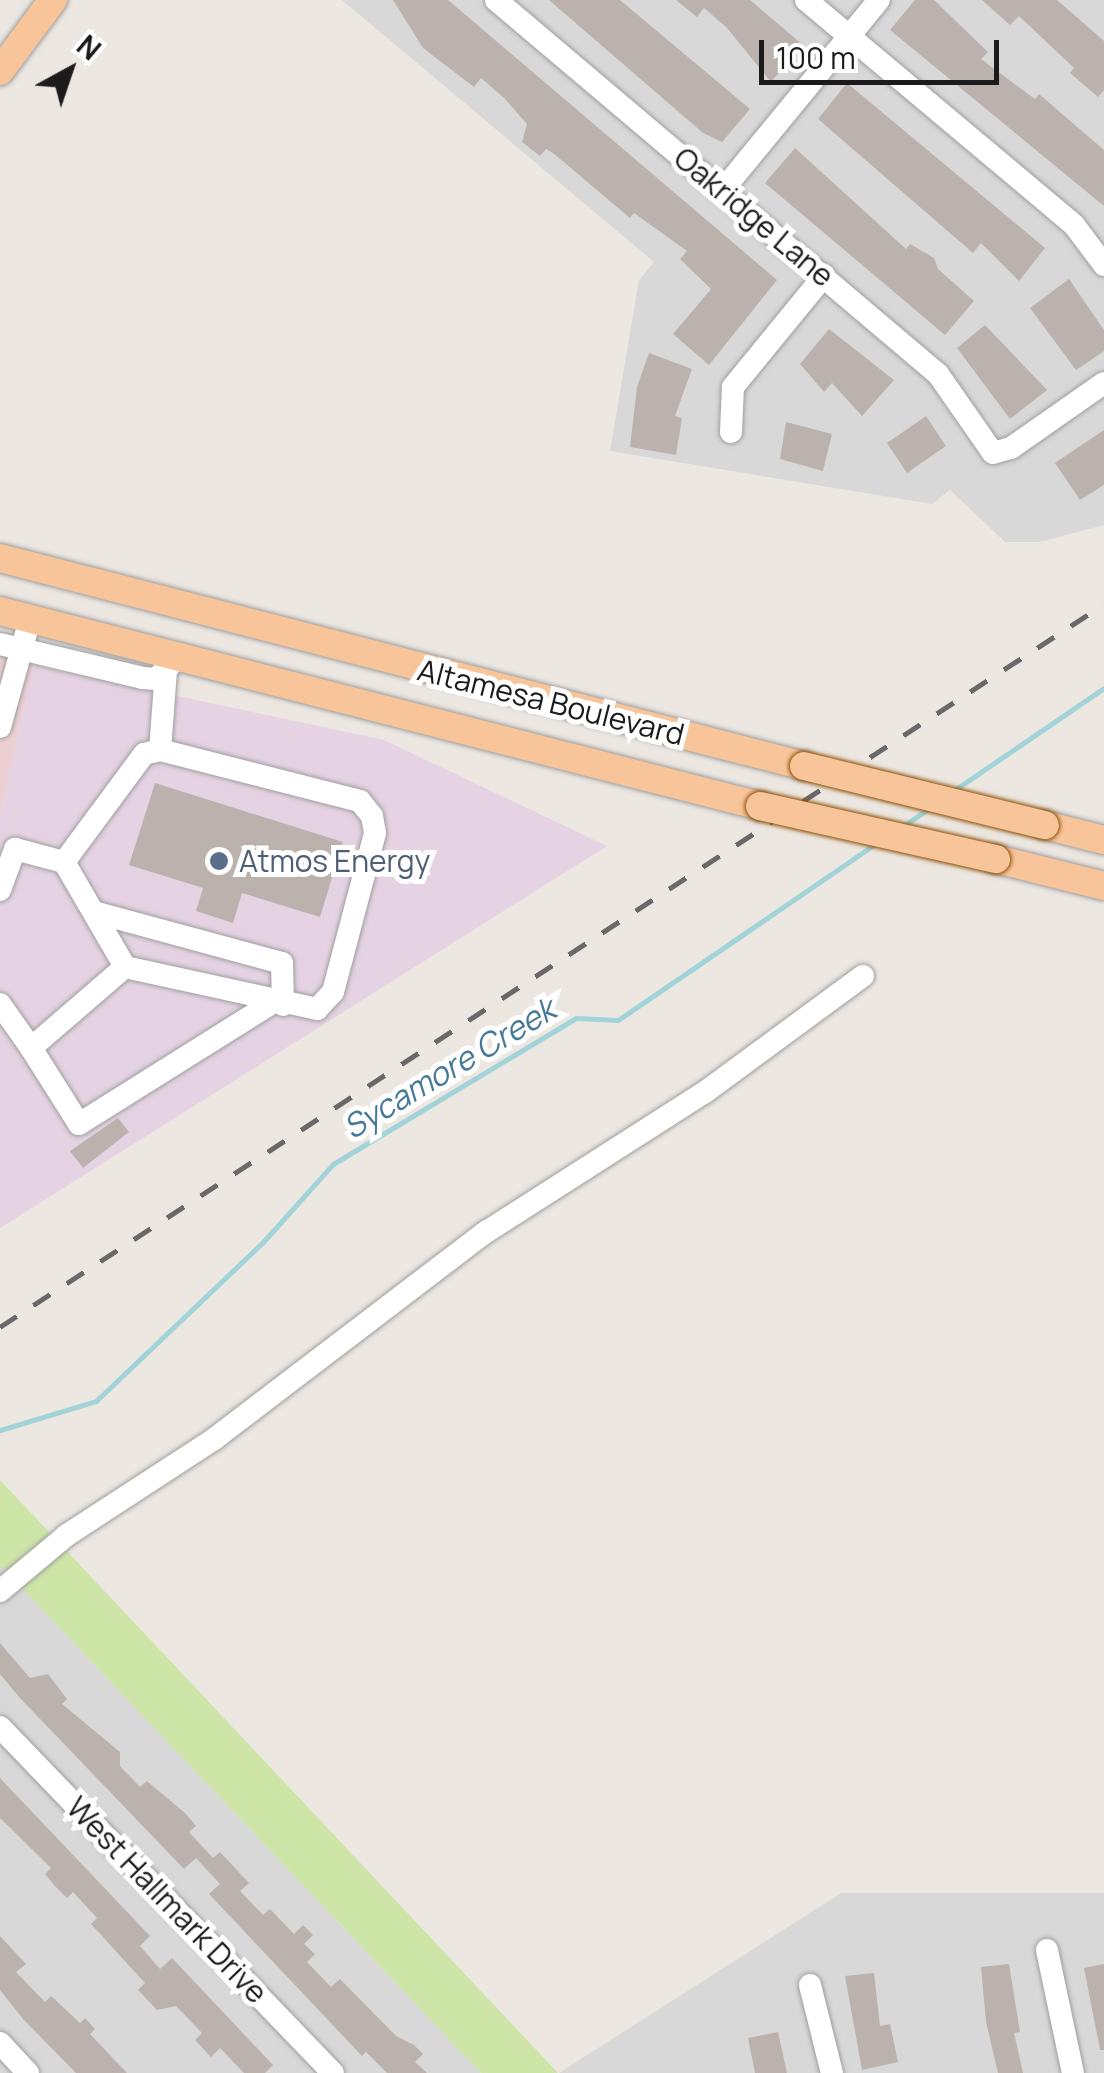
<!DOCTYPE html>
<style>
body{margin:0}
#map{position:relative;width:1104px;height:2073px;overflow:hidden;background:#ece7e1;font-family:Manrope,sans-serif}
div>[style]{position:absolute}
.residential>*{inset:0;background:#d9d8d8}
.commercial>*{inset:0;background:#edd0d2}
.industrial>*{inset:0;background:#e5d3e4}
.grass>*{inset:0;background:#cde6a7}
.stream>*{height:5px;margin:-2.5px;padding:0 2.5px;transform-origin:2.5px;border-radius:2.5px;background:#a2d3d9}
.building>*{inset:0;background:#bcb2ad}
.roads{filter:drop-shadow(0 0 2px #9f9f9f) drop-shadow(0 0 2px #9f9f9f)}
.minor>*{height:22px;margin:-11px;padding:0 11px;transform-origin:11px;border-radius:11px;background:#fff}
.major>*{height:28px;margin:-14px;padding:0 14px;transform-origin:14px;border-radius:14px;background:#f8c59a}
.rail>*{height:5px;margin-top:-2.5px;transform-origin:0;background:repeating-linear-gradient(90deg,#696969 0 20px,transparent 0 40px)}
.bridges{filter:drop-shadow(0 0 2px #8c5005) drop-shadow(0 0 2px #8c5005)}
.major-bridge>*{height:28px;margin:-14px;padding:0 14px;transform-origin:14px;border-radius:14px;background:#f8c59a}
.dots>*{width:28px;height:28px;translate:-50% -50%;box-sizing:border-box;border:5px solid #fff;border-radius:50%}
span{translate:-50% -50%;white-space:nowrap;text-align:center;line-height:1.15;-webkit-text-stroke:10px #fff;paint-order:stroke}
.street-label{font-size:30px;color:#1b1b1b}
.service-label{font-size:30px;color:#4e5e75}
.left{translate:0 -50%;text-align:left}
.water-label{font-size:32px;color:#467897;font-style:italic}
.north{position:absolute;left:20px;top:20px;width:100px;height:100px;-webkit-text-stroke:8px #fff;paint-order:stroke;rotate:40deg;font-size:28px;font-weight:700;line-height:40px;text-align:center;color:#1b1b1b}
.north::after{content:'';display:block;margin:auto;width:35px;height:45px;background:#1b1b1b;clip-path:polygon(50% 0,100% 100%,50% 72%,0 100%)}
.scale{position:absolute;left:759px;top:40px;width:240px;height:45px;box-sizing:border-box;border:5px solid #1b1b1b;border-top:0;padding-left:12px;font-size:30px;line-height:35px;white-space:nowrap;color:#1b1b1b;-webkit-text-stroke:8px #fff;paint-order:stroke}
</style>
<div id="map">
<div class="residential">
<i style="clip-path:polygon(342px 0,1104px 0,1104px 525px,1040px 542px,1005px 542px,950px 490px,932px 504px,610px 451px,639px 280px,654px 262px)"></i>
<i style="clip-path:polygon(0 1565px,481px 2073px,0 2073px)"></i>
<i style="clip-path:polygon(841px 1893px,1104px 1893px,1104px 2073px,559px 2073px)"></i>
</div>
<div class="commercial">
<i style="clip-path:polygon(0 631px,39px 640px,0 817px)"></i>
</div>
<div class="industrial">
<i style="clip-path:polygon(33px 665px,384px 740px,607px 846px,0 1228px,0 817px)"></i>
</div>
<div class="grass">
<i style="clip-path:polygon(0 1480px,558px 2073px,481px 2073px,0 1565px)"></i>
</div>
<div class="stream">
<i style="left:953px;top:791px;width:183px;rotate:-34.3deg"></i>
<i style="left:900px;top:828px;width:34px;rotate:-34deg"></i>
<i style="left:0;top:1430px;width:100px;rotate:-16.8deg"></i>
<i style="left:96px;top:1401px;width:231px;rotate:-43.6deg"></i>
<i style="left:263px;top:1242px;width:105px;rotate:-48.1deg"></i>
<i style="left:333px;top:1164px;width:283px;rotate:-31deg"></i>
<i style="left:576px;top:1018px;width:42px;rotate:2.7deg"></i>
<i style="left:618px;top:1020px;width:315px;rotate:-34.4deg"></i>
</div>
<div class="building">
<i style="clip-path:polygon(393px 0,448px 0,777px 280px,709px 365px,673px 334px,711px 289px,680px 259px,687px 251px,634px 213px,630px 218px,553px 153px,546px 149px,540px 156px,522px 142px,527px 124px,504px 98px,481px 78px,474px 87px,423px 48px)"></i>
<i style="clip-path:polygon(549px 0,620px 0,750px 109px,722px 142px,703px 133px)"></i>
<i style="clip-path:polygon(676px 0,750px 0,803px 45px,771px 82px,727px 28px,704px 8px,697px 17px)"></i>
<i style="clip-path:polygon(915px 0,934px 0,988px 52px,981px 59px,1035px 99px,1039px 94px,1104px 150px,1104px 206px,890px 30px)"></i>
<i style="clip-path:polygon(982px 0,1057px 0,1104px 41px,1104px 90px,1098px 97px,1070px 73px,1074px 68px,1019px 16px,1010px 25px)"></i>
<i style="clip-path:polygon(847px 83px,1045px 248px,1019px 281px,981px 243px,973px 253px,818px 119px)"></i>
<i style="clip-path:polygon(795px 148px,906px 249px,910px 244px,934px 258px,938px 269px,974px 301px,945px 335px,765px 183px)"></i>
<i style="clip-path:polygon(1069px 279px,1104px 330px,1104px 351px,1076px 370px,1030px 308px)"></i>
<i style="clip-path:polygon(985px 325px,1047px 390px,1010px 419px,957px 348px)"></i>
<i style="clip-path:polygon(829px 329px,894px 380px,862px 416px,832px 383px,824px 392px,800px 364px)"></i>
<i style="clip-path:polygon(649px 353px,692px 369px,675px 416px,682px 418px,676px 455px,630px 447px,637px 387px)"></i>
<i style="clip-path:polygon(926px 416px,946px 446px,907px 473px,887px 443px)"></i>
<i style="clip-path:polygon(786px 422px,832px 434px,823px 471px,780px 459px)"></i>
<i style="clip-path:polygon(1104px 430px,1104px 485px,1080px 500px,1055px 463px)"></i>
<i style="clip-path:polygon(155px 783px,343px 842px,320px 917px,242px 893px,233px 923px,196px 911px,203px 888px,129px 865px)"></i>
<i style="clip-path:polygon(118px 1118px,129px 1132px,83px 1168px,70px 1151px)"></i>
<i style="clip-path:polygon(0 1643px,30px 1678px,48px 1674px,67px 1699px,62px 1704px,120px 1752px,120px 1766px,140px 1787px,147px 1781px,185px 1813px,196px 1826px,189px 1832px,213px 1858px,220px 1852px,249px 1883px,240px 1891px,263px 1915px,270px 1909px,294px 1934px,303px 1925px,313px 1935px,304px 1944px,315px 1954px,307px 1962px,331px 1987px,340px 1979px,396px 2036px,414px 2045px,423px 2054px,415px 2062px,427px 2073px,387px 2073px,366px 2052px,362px 2056px,209px 1894px,220px 1884px,196px 1858px,184px 1869px,19px 1697px,0 1674px)"></i>
<i style="clip-path:polygon(0 1778px,150px 1936px,140px 1946px,160px 1969px,172px 1958px,273px 2065px,265px 2073px,244px 2073px,220px 2048px,211px 2057px,195px 2040px,202px 2033px,176px 2006px,157px 2010px,138px 1990px,145px 1983px,91px 1924px,97px 1918px,73px 1892px,67px 1898px,54px 1885px,45px 1874px,51px 1868px,0 1818px)"></i>
<i style="clip-path:polygon(0 1936px,26px 1964px,16px 1972px,45px 2002px,51px 1996px,80px 2023px,85px 2018px,95px 2029px,90px 2034px,127px 2073px,76px 2073px,23px 2019px,0 1990px)"></i>
<i style="clip-path:polygon(1009px 1964px,1020px 2032px,1014px 2033px,1023px 2073px,998px 2073px,986px 2022px,981px 1967px)"></i>
<i style="clip-path:polygon(1104px 1964px,1104px 2050px,1100px 2050px,1084px 1968px)"></i>
<i style="clip-path:polygon(874px 1973px,880px 2026px,890px 2024px,898px 2062px,862px 2070px,845px 1976px)"></i>
<i style="clip-path:polygon(778px 2032px,787px 2073px,755px 2073px,748px 2038px)"></i>
</div>
<div class="roads">
<div class="minor">
<i style="left:496px;top:0;width:579px;rotate:40.24deg"></i>
<i style="left:938px;top:374px;width:96px;rotate:55.2deg"></i>
<i style="left:993px;top:453px;width:19px;rotate:-16deg"></i>
<i style="left:1011px;top:448px;width:113px;rotate:-35deg"></i>
<i style="left:806px;top:0;width:350px;rotate:40deg"></i>
<i style="left:1074px;top:225px;width:50px;rotate:53.1deg"></i>
<i style="left:722px;top:191px;width:247px;rotate:-50.6deg"></i>
<i style="left:731px;top:432px;width:45px;rotate:-87.5deg"></i>
<i style="left:733px;top:387px;width:144px;rotate:-50.7deg"></i>
<i style="left:0;top:644px;width:147px;rotate:13.4deg"></i>
<i style="left:143px;top:678px;width:13px;rotate:4deg"></i>
<i style="left:156px;top:679px;width:21px;rotate:-45deg"></i>
<i style="left:0;top:727px;width:112px;rotate:-74.5deg"></i>
<i style="left:160px;top:750px;width:16px;rotate:166deg"></i>
<i style="left:144px;top:754px;width:134px;rotate:126.5deg"></i>
<i style="left:64px;top:862px;width:121px;rotate:59.8deg"></i>
<i style="left:125px;top:967px;width:197px;rotate:12.3deg"></i>
<i style="left:317px;top:1009px;width:23px;rotate:-47deg"></i>
<i style="left:333px;top:992px;width:164px;rotate:-75.2deg"></i>
<i style="left:375px;top:833px;width:17px;rotate:-100deg"></i>
<i style="left:372px;top:816px;width:19px;rotate:-129deg"></i>
<i style="left:360px;top:801px;width:206px;rotate:-165.7deg"></i>
<i style="left:160px;top:750px;width:80px;rotate:-85.7deg"></i>
<i style="left:0;top:890px;width:44px;rotate:-69.9deg"></i>
<i style="left:15px;top:849px;width:51px;rotate:14.9deg"></i>
<i style="left:94px;top:912px;width:195px;rotate:15.2deg"></i>
<i style="left:282px;top:963px;width:42px;rotate:88.6deg"></i>
<i style="left:0;top:1004px;width:54px;rotate:54.8deg"></i>
<i style="left:31px;top:1048px;width:124px;rotate:-40.8deg"></i>
<i style="left:31px;top:1048px;width:90px;rotate:57.7deg"></i>
<i style="left:79px;top:1124px;width:228px;rotate:-32.1deg"></i>
<i style="left:0;top:1591px;width:87px;rotate:-39.9deg"></i>
<i style="left:67px;top:1535px;width:176px;rotate:-33.1deg"></i>
<i style="left:214px;top:1439px;width:342px;rotate:-37.3deg"></i>
<i style="left:486px;top:1232px;width:260px;rotate:-32.6deg"></i>
<i style="left:705px;top:1092px;width:196px;rotate:-36.3deg"></i>
<i style="left:0;top:1727px;width:480px;rotate:46.1deg"></i>
<i style="left:1047px;top:1950px;width:126px;rotate:78.1deg"></i>
<i style="left:810px;top:1985px;width:91px;rotate:76deg"></i>
<i style="left:0;top:2043px;width:41px;rotate:47deg"></i>
</div>
<div class="major">
<i style="left:0;top:71px;width:89px;rotate:-53.3deg"></i>
<i style="left:0;top:558px;width:830px;rotate:14.5deg"></i>
<i style="left:0;top:611px;width:785px;rotate:14.39deg"></i>
<i style="left:1045px;top:825px;width:61px;rotate:14.3deg"></i>
<i style="left:996px;top:859px;width:111px;rotate:14deg"></i>
</div>
</div>
<div class="rail">
<i style="left:0;top:1327px;width:1320px;rotate:-33.22deg"></i>
</div>
<div class="bridges">
<div class="major-bridge">
<i style="left:804px;top:766px;width:248px;rotate:13.8deg"></i>
<i style="left:760px;top:806px;width:242px;rotate:12.7deg"></i>
</div>
</div>
<div class="dots">
<i style="left:219px;top:861px;background:#5c6f8a"></i>
</div>
<div class="street-label">
<span style="left:754px;top:217px;rotate:40deg">Oakridge Lane</span>
<span style="left:551px;top:702px;rotate:14deg">Altamesa Boulevard</span>
<span style="left:167px;top:1900px;rotate:46deg">West Hallmark Drive</span>
</div>
<div class="service-label">
<span class="left" style="left:239px;top:861px">Atmos Energy</span>
</div>
<div class="water-label">
<span style="left:449px;top:1068px;rotate:-31deg">Sycamore Creek</span>
</div>
<div class="north">N</div>
<div class="scale">100 m</div>
</div>
